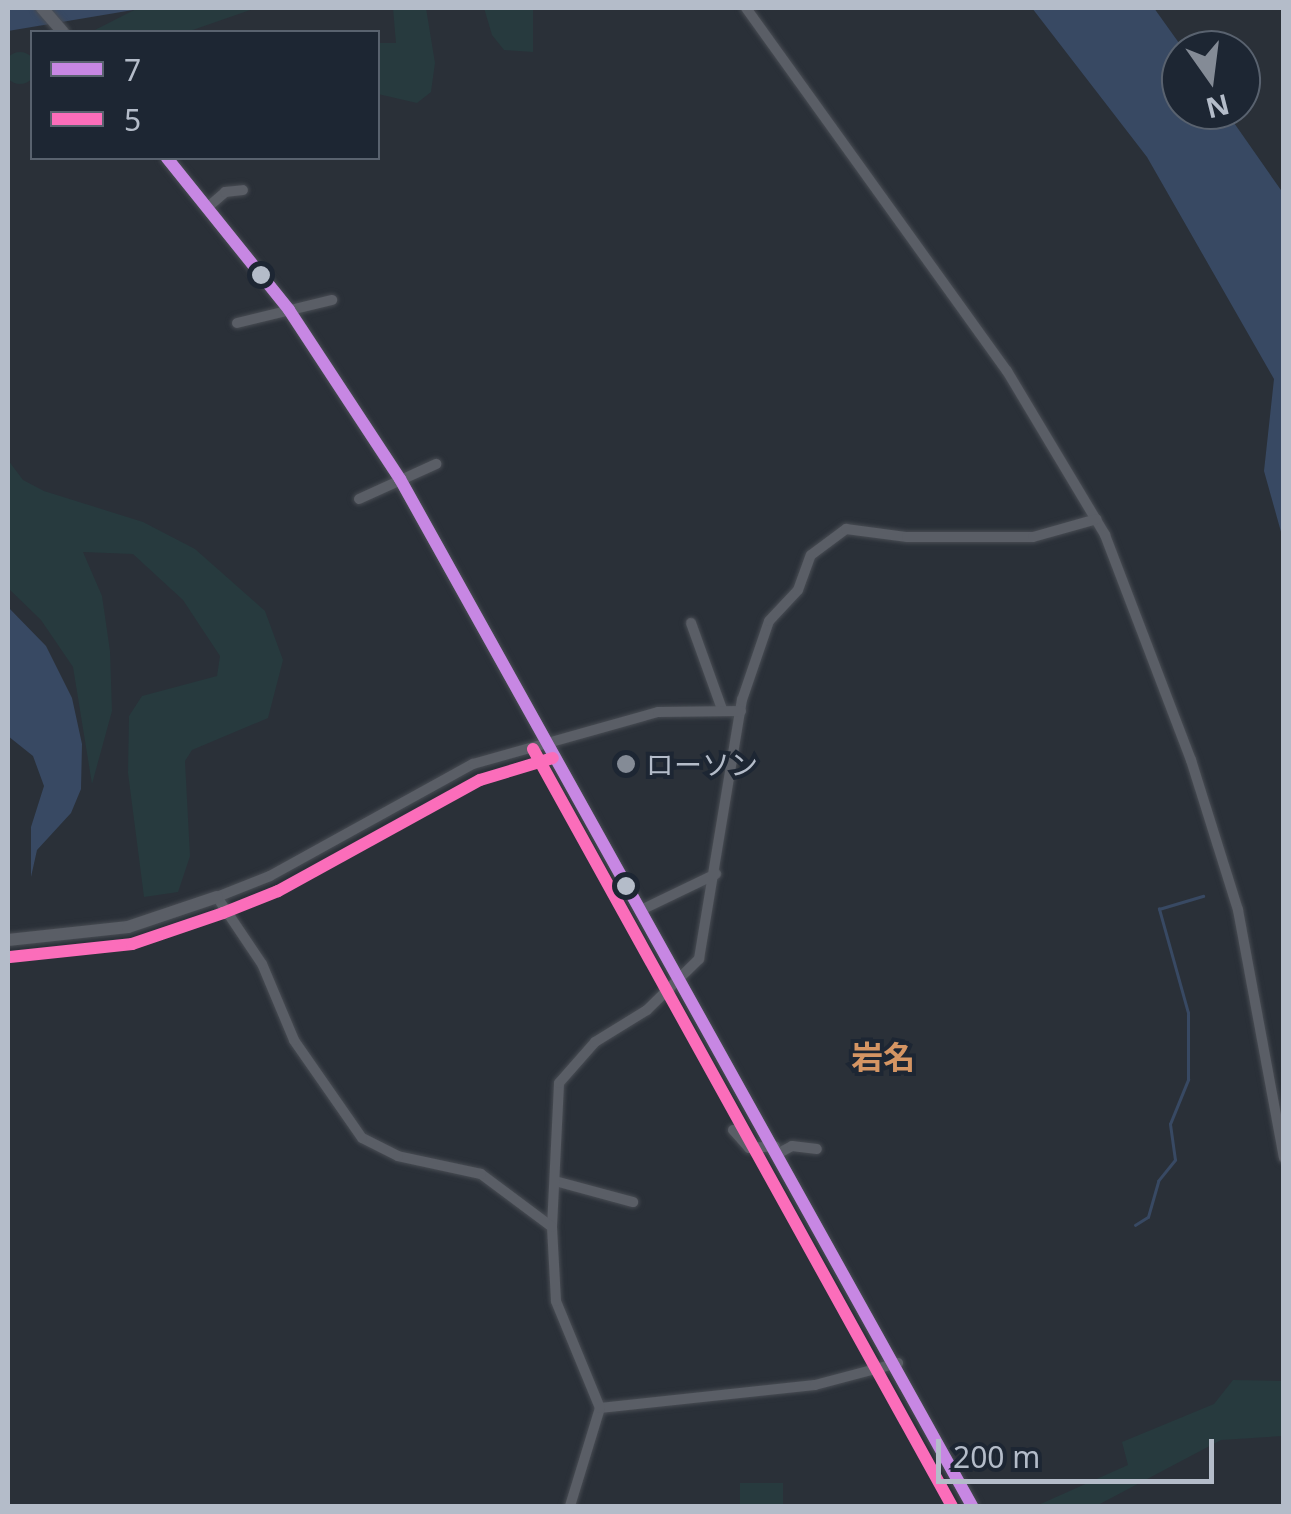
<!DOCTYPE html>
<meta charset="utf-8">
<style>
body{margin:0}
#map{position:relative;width:1291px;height:1514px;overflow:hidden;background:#2a3038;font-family:"Noto Sans","Noto Sans JP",sans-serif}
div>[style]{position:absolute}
.green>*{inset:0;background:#273a3e}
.round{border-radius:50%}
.water>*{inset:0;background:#384963}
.stream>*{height:2.5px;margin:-1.25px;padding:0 1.25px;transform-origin:1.25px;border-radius:1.25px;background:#384963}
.roads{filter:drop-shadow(0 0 2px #484c53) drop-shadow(0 0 2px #484c53)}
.minor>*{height:10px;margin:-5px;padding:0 5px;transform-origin:5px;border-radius:5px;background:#5a5e66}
.tertiary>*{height:12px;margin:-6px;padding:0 6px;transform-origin:6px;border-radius:6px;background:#5a5e66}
.bus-1>*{height:12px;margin:-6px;padding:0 6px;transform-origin:6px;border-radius:6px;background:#c787e3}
.bus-2>*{height:12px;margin:-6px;padding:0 6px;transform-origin:6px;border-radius:6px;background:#fb6dba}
.dots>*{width:28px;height:28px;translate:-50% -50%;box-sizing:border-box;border:5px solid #1d2633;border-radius:50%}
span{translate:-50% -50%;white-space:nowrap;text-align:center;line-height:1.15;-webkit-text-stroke:8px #1d2633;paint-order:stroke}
.poi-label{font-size:28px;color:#b4bcc9}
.left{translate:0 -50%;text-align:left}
.quarter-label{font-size:32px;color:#d59563;font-weight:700}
.frame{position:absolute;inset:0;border:10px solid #b4bcc9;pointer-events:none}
.legend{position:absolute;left:30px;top:30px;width:350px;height:130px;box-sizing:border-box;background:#1d2633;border:2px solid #59626f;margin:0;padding:12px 18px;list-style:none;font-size:30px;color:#b4bcc9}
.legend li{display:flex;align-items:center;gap:20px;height:50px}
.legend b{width:50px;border:2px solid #59626f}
.north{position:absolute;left:1161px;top:30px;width:100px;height:100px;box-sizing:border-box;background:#1d2633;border:2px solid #59626f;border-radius:50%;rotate:166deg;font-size:28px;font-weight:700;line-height:40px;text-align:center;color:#b4bcc9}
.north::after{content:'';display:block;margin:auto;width:35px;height:45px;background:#848b96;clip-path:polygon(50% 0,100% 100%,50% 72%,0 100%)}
.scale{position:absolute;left:936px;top:1439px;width:278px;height:45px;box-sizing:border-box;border:5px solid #b4bcc9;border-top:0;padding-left:12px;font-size:30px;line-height:35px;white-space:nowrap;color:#b4bcc9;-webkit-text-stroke:8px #1d2633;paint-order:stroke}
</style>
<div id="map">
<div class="green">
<i style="clip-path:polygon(138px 8px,256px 8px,187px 32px,91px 32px)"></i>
<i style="clip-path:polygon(393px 8px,426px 8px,435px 63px,431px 92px,417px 103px,378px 94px,378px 43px,396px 43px)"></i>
<i style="clip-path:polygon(484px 8px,533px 8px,533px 52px,504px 50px,492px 35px)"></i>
<i class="round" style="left:4px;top:52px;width:32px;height:32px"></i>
<i style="clip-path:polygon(8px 460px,23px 480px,44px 491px,143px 522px,195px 549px,265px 611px,283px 660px,268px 718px,192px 750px,185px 761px,190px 856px,178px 892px,144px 897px,128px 773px,129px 716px,142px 696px,217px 676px,220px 656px,183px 600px,133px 554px,83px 552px,102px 596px,110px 651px,112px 711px,92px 784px,73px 667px,41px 620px,8px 588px)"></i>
<i style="clip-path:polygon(1233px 1380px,1283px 1381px,1283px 1436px,1221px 1440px,1096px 1506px,1036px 1506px,1128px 1465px,1122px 1442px,1214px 1404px)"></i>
<i style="clip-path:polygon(740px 1483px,783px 1483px,783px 1506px,740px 1506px)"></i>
</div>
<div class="water">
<i style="clip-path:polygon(8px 8px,145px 8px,8px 31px)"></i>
<i style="clip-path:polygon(1032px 8px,1154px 8px,1184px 50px,1181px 110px,1225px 110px,1283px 193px,1283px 539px,1264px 471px,1274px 379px,1147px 157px)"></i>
<i style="clip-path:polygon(8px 607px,46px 646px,72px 698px,82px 744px,81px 789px,71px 813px,37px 850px,31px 877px,31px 827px,44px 786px,33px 756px,8px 736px)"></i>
</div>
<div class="stream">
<i style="left:1135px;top:1225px;width:15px;rotate:-32deg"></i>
<i style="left:1148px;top:1217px;width:37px;rotate:-74deg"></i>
<i style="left:1158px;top:1181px;width:27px;rotate:-51deg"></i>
<i style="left:1175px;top:1160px;width:36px;rotate:-98deg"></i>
<i style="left:1170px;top:1124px;width:48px;rotate:-67.8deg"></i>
<i style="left:1188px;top:1080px;width:67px;rotate:-90deg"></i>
<i style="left:1188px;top:1013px;width:108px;rotate:-105.6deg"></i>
<i style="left:1159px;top:909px;width:46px;rotate:-16.5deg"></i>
</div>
<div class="roads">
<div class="minor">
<i style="left:746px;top:8px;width:447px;rotate:54.3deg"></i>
<i style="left:1007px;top:371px;width:191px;rotate:59.1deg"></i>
<i style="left:1105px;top:535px;width:241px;rotate:69.1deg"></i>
<i style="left:1191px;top:760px;width:157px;rotate:72.6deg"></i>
<i style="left:1238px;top:910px;width:252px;rotate:79.5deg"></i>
<i style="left:208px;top:207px;width:23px;rotate:-41deg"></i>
<i style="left:225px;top:192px;width:18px;rotate:-6deg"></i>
<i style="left:237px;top:323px;width:98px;rotate:-13.6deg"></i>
<i style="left:359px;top:499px;width:85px;rotate:-24.4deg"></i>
<i style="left:691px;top:623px;width:91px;rotate:70.2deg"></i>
<i style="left:643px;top:909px;width:81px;rotate:-25.6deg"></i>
<i style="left:733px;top:1130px;width:24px;rotate:48deg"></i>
<i style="left:749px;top:1148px;width:26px;rotate:-4deg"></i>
<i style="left:779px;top:1153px;width:15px;rotate:-28deg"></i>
<i style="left:792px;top:1146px;width:25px;rotate:7deg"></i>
<i style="left:555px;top:1181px;width:81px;rotate:15.1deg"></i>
<i style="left:552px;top:1227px;width:144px;rotate:-87.2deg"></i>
<i style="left:559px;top:1083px;width:55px;rotate:-48.7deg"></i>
<i style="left:595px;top:1042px;width:61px;rotate:-31.6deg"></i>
<i style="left:647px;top:1010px;width:73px;rotate:-44.4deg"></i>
<i style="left:699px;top:959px;width:263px;rotate:-80.6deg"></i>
<i style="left:742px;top:700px;width:83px;rotate:-71.1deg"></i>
<i style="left:769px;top:621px;width:42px;rotate:-46.9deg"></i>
<i style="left:798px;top:590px;width:37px;rotate:-70deg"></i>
<i style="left:811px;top:555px;width:44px;rotate:-36.6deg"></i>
<i style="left:846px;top:529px;width:62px;rotate:7.5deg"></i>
<i style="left:907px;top:537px;width:126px"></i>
<i style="left:1033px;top:537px;width:66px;rotate:-15.7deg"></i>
<i style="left:600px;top:1408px;width:216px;rotate:-6.1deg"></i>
<i style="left:815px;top:1385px;width:86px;rotate:-14.8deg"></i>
<i style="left:570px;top:1506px;width:102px;rotate:-73deg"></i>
<i style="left:600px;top:1408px;width:116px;rotate:-112.4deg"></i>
<i style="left:556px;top:1301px;width:74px;rotate:-93.1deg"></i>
<i style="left:552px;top:1227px;width:89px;rotate:-143.3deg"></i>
<i style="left:481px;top:1174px;width:85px;rotate:-167.8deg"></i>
<i style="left:398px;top:1156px;width:40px;rotate:-153.4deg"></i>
<i style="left:362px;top:1138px;width:119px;rotate:-124.8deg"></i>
<i style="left:294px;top:1040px;width:82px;rotate:-112.8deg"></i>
<i style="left:262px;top:964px;width:81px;rotate:-123.9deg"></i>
<i style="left:217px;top:897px;width:57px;rotate:-21.6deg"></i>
<i style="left:270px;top:876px;width:232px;rotate:-28.9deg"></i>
<i style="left:473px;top:764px;width:192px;rotate:-15.7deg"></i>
<i style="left:658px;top:712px;width:83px;rotate:-0.7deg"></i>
</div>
<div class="tertiary">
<i style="left:42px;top:8px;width:32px;rotate:49deg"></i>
<i style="left:167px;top:158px;width:195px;rotate:51.2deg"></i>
<i style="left:289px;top:310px;width:202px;rotate:56.7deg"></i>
<i style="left:400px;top:479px;width:1176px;rotate:60.88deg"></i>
<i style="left:8px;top:940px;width:121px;rotate:-6.2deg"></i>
<i style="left:128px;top:927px;width:94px;rotate:-18.6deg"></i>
</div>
</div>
<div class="bus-1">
<i style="left:167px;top:158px;width:195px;rotate:51.2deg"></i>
<i style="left:289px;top:310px;width:202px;rotate:56.7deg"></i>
<i style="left:400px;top:479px;width:1176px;rotate:60.88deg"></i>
</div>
<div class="bus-2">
<i style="left:533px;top:749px;width:865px;rotate:61.04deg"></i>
<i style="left:10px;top:957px;width:123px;rotate:-6.1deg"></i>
<i style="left:132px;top:944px;width:96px;rotate:-18.8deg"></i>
<i style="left:223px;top:913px;width:59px;rotate:-21.8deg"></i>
<i style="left:278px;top:891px;width:230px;rotate:-28.8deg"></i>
<i style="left:480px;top:780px;width:76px;rotate:-16.8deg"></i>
</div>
<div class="dots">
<i style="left:261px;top:275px;background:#b4bcc9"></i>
<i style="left:626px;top:764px;background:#848b96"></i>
<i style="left:626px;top:886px;background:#b4bcc9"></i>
</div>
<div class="poi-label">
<span class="left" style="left:646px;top:764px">ローソン</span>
</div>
<div class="quarter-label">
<span style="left:883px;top:1057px">岩名</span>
</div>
<div class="frame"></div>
<ul class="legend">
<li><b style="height:12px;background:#c787e3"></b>7</li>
<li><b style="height:12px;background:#fb6dba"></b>5</li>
</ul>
<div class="north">N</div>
<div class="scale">200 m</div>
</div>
